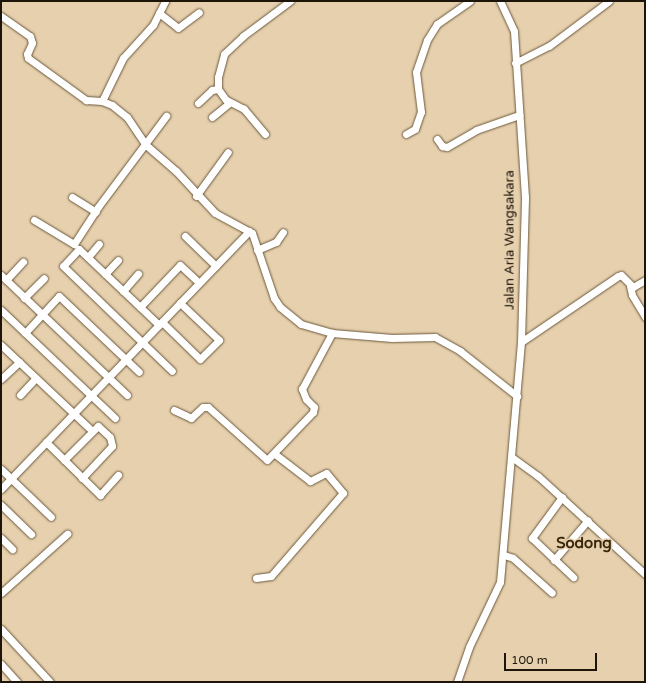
<!DOCTYPE html>
<style>
body{margin:0}
#map{position:relative;width:646px;height:683px;overflow:hidden;background:#e6d0ae;font-family:"Varela Round",sans-serif}
div>[style]{position:absolute}
.roads{filter:drop-shadow(0 0 1px #6b583a) drop-shadow(0 0 1px #6b583a)}
.minor>*{height:7px;margin:-3.5px;padding:0 3.5px;transform-origin:3.5px;border-radius:3.5px;background:#fff}
span{translate:-50% -50%;white-space:nowrap;text-align:center;line-height:1.15;-webkit-text-stroke:3px #e6d0ae;paint-order:stroke}
.street-label{font-size:13px;color:#1d1509}
.quarter-label{font-size:15px;color:#382608;font-weight:700}
.frame{position:absolute;inset:0;border:2px solid #1d1509;pointer-events:none}
.scale{position:absolute;left:504px;top:653px;width:93px;height:18px;box-sizing:border-box;border:2px solid #1d1509;border-top:0;padding-left:5px;font-size:12px;line-height:14px;white-space:nowrap;color:#1d1509;-webkit-text-stroke:3px #e6d0ae;paint-order:stroke}
</style>
<div id="map">
<div class="roads">
<div class="minor">
<i style="left:159px;top:13px;width:24px;rotate:38deg"></i>
<i style="left:178px;top:28px;width:26px;rotate:-37deg"></i>
<i style="left:1px;top:16px;width:35px;rotate:35deg"></i>
<i style="left:30px;top:36px;width:7px;rotate:74deg"></i>
<i style="left:32px;top:43px;width:12px;rotate:114deg"></i>
<i style="left:27px;top:54px;width:4px;rotate:76deg"></i>
<i style="left:28px;top:58px;width:72px;rotate:35.9deg"></i>
<i style="left:86px;top:100px;width:16px;rotate:4deg"></i>
<i style="left:102px;top:101px;width:11px;rotate:22deg"></i>
<i style="left:112px;top:105px;width:19px;rotate:39deg"></i>
<i style="left:127px;top:117px;width:34px;rotate:56deg"></i>
<i style="left:146px;top:145px;width:40px;rotate:41deg"></i>
<i style="left:176px;top:171px;width:57px;rotate:47.1deg"></i>
<i style="left:215px;top:213px;width:42px;rotate:28.4deg"></i>
<i style="left:252px;top:233px;width:69px;rotate:71.3deg"></i>
<i style="left:274px;top:298px;width:11px;rotate:56deg"></i>
<i style="left:280px;top:307px;width:27px;rotate:39deg"></i>
<i style="left:301px;top:324px;width:32px;rotate:16deg"></i>
<i style="left:515px;top:63px;width:38px;rotate:-27deg"></i>
<i style="left:549px;top:46px;width:75px;rotate:-36.9deg"></i>
<i style="left:102px;top:101px;width:48px;rotate:-64deg"></i>
<i style="left:123px;top:58px;width:45px;rotate:-47.7deg"></i>
<i style="left:153px;top:25px;width:27px;rotate:-63deg"></i>
<i style="left:198px;top:103px;width:19px;rotate:-43deg"></i>
<i style="left:212px;top:90px;width:6px;rotate:-9deg"></i>
<i style="left:212px;top:117px;width:22px;rotate:-39deg"></i>
<i style="left:265px;top:134px;width:33px;rotate:-130deg"></i>
<i style="left:244px;top:109px;width:20px;rotate:-153deg"></i>
<i style="left:226px;top:100px;width:14px;rotate:-126deg"></i>
<i style="left:218px;top:89px;width:12px;rotate:-90deg"></i>
<i style="left:218px;top:77px;width:24px;rotate:-75deg"></i>
<i style="left:224px;top:54px;width:26px;rotate:-43deg"></i>
<i style="left:243px;top:36px;width:59px;rotate:-36.7deg"></i>
<i style="left:406px;top:134px;width:10px;rotate:-29deg"></i>
<i style="left:415px;top:129px;width:18px;rotate:-71deg"></i>
<i style="left:421px;top:112px;width:40px;rotate:-97.1deg"></i>
<i style="left:416px;top:72px;width:34px;rotate:-71deg"></i>
<i style="left:427px;top:40px;width:19px;rotate:-58deg"></i>
<i style="left:437px;top:24px;width:40px;rotate:-34.9deg"></i>
<i style="left:437px;top:139px;width:9px;rotate:54deg"></i>
<i style="left:442px;top:146px;width:5px;rotate:11deg"></i>
<i style="left:447px;top:147px;width:34px;rotate:-30deg"></i>
<i style="left:476px;top:130px;width:46px;rotate:-19.2deg"></i>
<i style="left:196px;top:196px;width:54px;rotate:-54deg"></i>
<i style="left:72px;top:197px;width:28px;rotate:32deg"></i>
<i style="left:34px;top:220px;width:47px;rotate:31deg"></i>
<i style="left:74px;top:244px;width:44px;rotate:-57deg"></i>
<i style="left:98px;top:207px;width:114px;rotate:-53.2deg"></i>
<i style="left:185px;top:236px;width:43px;rotate:44.1deg"></i>
<i style="left:257px;top:250px;width:21px;rotate:-23deg"></i>
<i style="left:276px;top:242px;width:12px;rotate:-55deg"></i>
<i style="left:88px;top:257px;width:17px;rotate:-50deg"></i>
<i style="left:105px;top:274px;width:19px;rotate:-47deg"></i>
<i style="left:1px;top:275px;width:174px;rotate:43.6deg"></i>
<i style="left:6px;top:280px;width:25px;rotate:-47deg"></i>
<i style="left:630px;top:286px;width:9px;rotate:77deg"></i>
<i style="left:632px;top:295px;width:26px;rotate:59deg"></i>
<i style="left:123px;top:291px;width:23px;rotate:-49deg"></i>
<i style="left:24px;top:298px;width:28px;rotate:-45deg"></i>
<i style="left:140px;top:307px;width:58px;rotate:-46.4deg"></i>
<i style="left:180px;top:265px;width:26px;rotate:43deg"></i>
<i style="left:1px;top:310px;width:157px;rotate:43.5deg"></i>
<i style="left:162px;top:322px;width:53px;rotate:44.2deg"></i>
<i style="left:200px;top:359px;width:27px;rotate:-45deg"></i>
<i style="left:219px;top:340px;width:54px;rotate:-136.5deg"></i>
<i style="left:159px;top:325px;width:110px;rotate:-136.5deg"></i>
<i style="left:79px;top:249px;width:23px;rotate:133deg"></i>
<i style="left:63px;top:266px;width:151px;rotate:43.9deg"></i>
<i style="left:25px;top:333px;width:50px;rotate:-47.4deg"></i>
<i style="left:59px;top:296px;width:110px;rotate:43.5deg"></i>
<i style="left:521px;top:342px;width:117px;rotate:-34.2deg"></i>
<i style="left:618px;top:276px;width:3px;rotate:-18deg"></i>
<i style="left:621px;top:275px;width:17px;rotate:45deg"></i>
<i style="left:633px;top:287px;width:14px;rotate:-30deg"></i>
<i style="left:1px;top:345px;width:121px;rotate:43.3deg"></i>
<i style="left:1px;top:379px;width:25px;rotate:-43deg"></i>
<i style="left:20px;top:395px;width:23px;rotate:-47deg"></i>
<i style="left:174px;top:410px;width:19px;rotate:25deg"></i>
<i style="left:191px;top:418px;width:16px;rotate:-43deg"></i>
<i style="left:203px;top:407px;width:5px"></i>
<i style="left:208px;top:407px;width:79px;rotate:41.9deg"></i>
<i style="left:267px;top:460px;width:66px;rotate:-46.2deg"></i>
<i style="left:313px;top:412px;width:5px;rotate:-79deg"></i>
<i style="left:314px;top:407px;width:11px;rotate:-135deg"></i>
<i style="left:306px;top:399px;width:11px;rotate:-112deg"></i>
<i style="left:302px;top:389px;width:64px;rotate:-61.8deg"></i>
<i style="left:332px;top:333px;width:60px;rotate:4.8deg"></i>
<i style="left:392px;top:338px;width:43px;rotate:-1.3deg"></i>
<i style="left:435px;top:337px;width:29px;rotate:29deg"></i>
<i style="left:460px;top:351px;width:73px;rotate:38.3deg"></i>
<i style="left:46px;top:442px;width:76px;rotate:44.5deg"></i>
<i style="left:100px;top:495px;width:27px;rotate:-48deg"></i>
<i style="left:513px;top:458px;width:31px;rotate:36deg"></i>
<i style="left:538px;top:476px;width:145px;rotate:42.5deg"></i>
<i style="left:64px;top:460px;width:48px;rotate:-45deg"></i>
<i style="left:98px;top:426px;width:16px;rotate:43deg"></i>
<i style="left:110px;top:437px;width:9px;rotate:77deg"></i>
<i style="left:112px;top:446px;width:44px;rotate:133.2deg"></i>
<i style="left:1px;top:469px;width:69px;rotate:43.8deg"></i>
<i style="left:1px;top:489px;width:358px;rotate:-46.1deg"></i>
<i style="left:562px;top:497px;width:51px;rotate:126.2deg"></i>
<i style="left:532px;top:538px;width:57px;rotate:43.6deg"></i>
<i style="left:1px;top:505px;width:42px;rotate:44deg"></i>
<i style="left:1px;top:538px;width:16px;rotate:45deg"></i>
<i style="left:504px;top:555px;width:9px;rotate:18deg"></i>
<i style="left:513px;top:558px;width:52px;rotate:41.9deg"></i>
<i style="left:554px;top:560px;width:52px;rotate:-49.6deg"></i>
<i style="left:256px;top:578px;width:15px;rotate:-8deg"></i>
<i style="left:271px;top:576px;width:110px;rotate:-49.1deg"></i>
<i style="left:343px;top:493px;width:26px;rotate:-130deg"></i>
<i style="left:326px;top:473px;width:18px;rotate:153deg"></i>
<i style="left:310px;top:481px;width:44px;rotate:-142.4deg"></i>
<i style="left:1px;top:593px;width:89px;rotate:-41.8deg"></i>
<i style="left:1px;top:629px;width:72px;rotate:47.2deg"></i>
<i style="left:1px;top:664px;width:24px;rotate:48deg"></i>
<i style="left:457px;top:682px;width:37px;rotate:-71deg"></i>
<i style="left:469px;top:647px;width:72px;rotate:-64.5deg"></i>
<i style="left:500px;top:582px;width:241px;rotate:-85deg"></i>
<i style="left:521px;top:342px;width:145px;rotate:-88.4deg"></i>
<i style="left:525px;top:197px;width:166px;rotate:-93.8deg"></i>
<i style="left:514px;top:31px;width:33px;rotate:-115deg"></i>
</div>
</div>
<div class="street-label">
<span style="left:510px;top:240px;rotate:-90deg">Jalan Aria Wangsakara</span>
</div>
<div class="quarter-label">
<span style="left:584px;top:544px">Sodong</span>
</div>
<div class="frame"></div>
<div class="scale">100 m</div>
</div>
